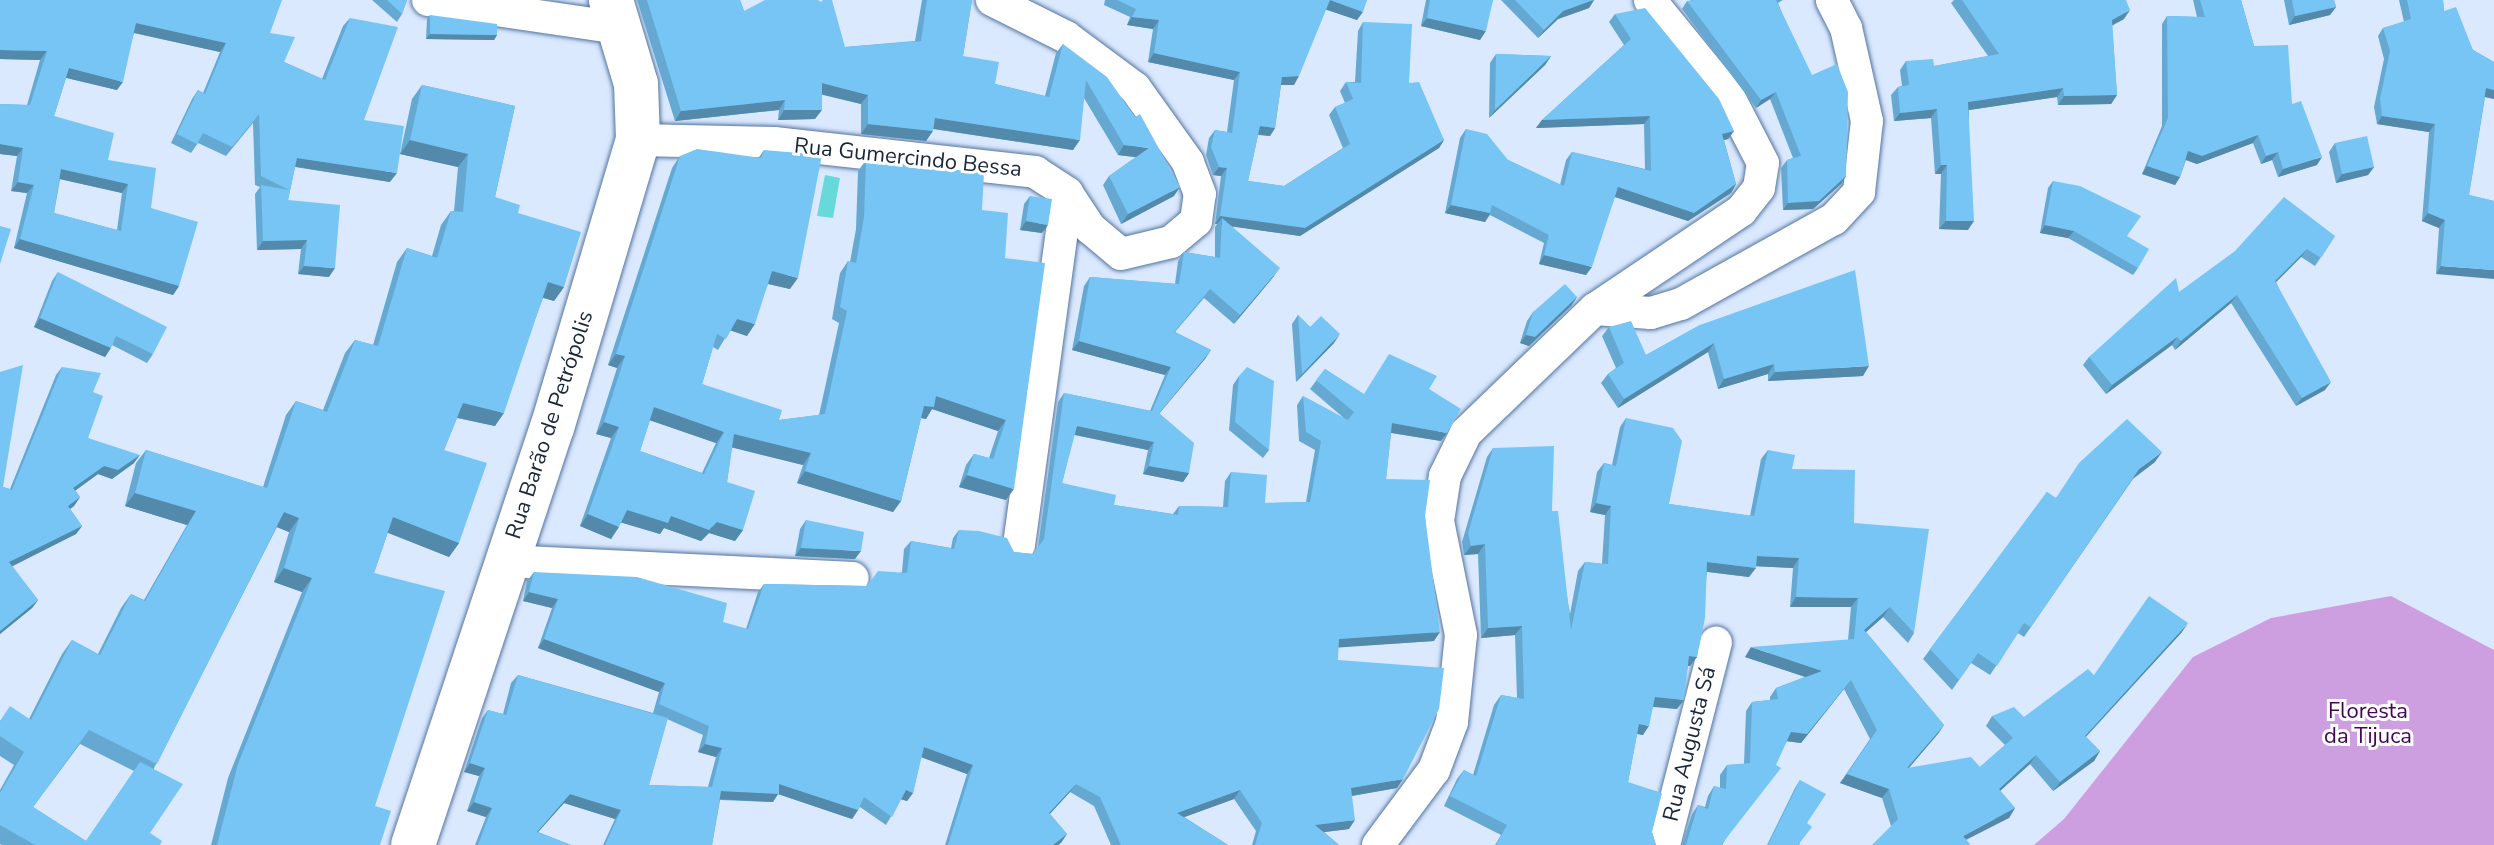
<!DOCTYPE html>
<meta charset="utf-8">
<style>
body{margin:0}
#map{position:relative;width:2494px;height:845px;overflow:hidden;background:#dae9fe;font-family:"Nunito Sans",sans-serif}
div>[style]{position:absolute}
.forest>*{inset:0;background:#ce9fe0}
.water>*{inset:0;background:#67d9db}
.roads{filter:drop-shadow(0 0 2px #5374a1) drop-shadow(0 0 2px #5374a1)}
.street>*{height:32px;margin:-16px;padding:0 16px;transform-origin:16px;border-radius:16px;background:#fff}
.secondary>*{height:44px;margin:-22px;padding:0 22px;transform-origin:22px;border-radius:22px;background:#fff}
.wall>*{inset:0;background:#65a9d3}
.shaded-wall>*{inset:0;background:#538aac}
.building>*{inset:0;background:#76c5f5}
span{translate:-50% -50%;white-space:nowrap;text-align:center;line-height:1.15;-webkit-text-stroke:6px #fff;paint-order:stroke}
.street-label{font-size:22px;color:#19273a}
.park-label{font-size:22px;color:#440555}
</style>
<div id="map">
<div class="forest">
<i style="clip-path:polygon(2391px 596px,2494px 650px,2494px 845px,2034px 845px,2064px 819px,2193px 657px,2271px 618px)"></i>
</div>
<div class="water">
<i style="clip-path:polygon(825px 175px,840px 178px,833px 218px,817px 216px)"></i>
</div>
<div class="roads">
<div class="street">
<i style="left:428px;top:0;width:194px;rotate:8.3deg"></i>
<i style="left:638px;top:140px;width:136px;rotate:1.3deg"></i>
<i style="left:774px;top:143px;width:263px;rotate:6.3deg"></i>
<i style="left:1035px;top:172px;width:38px;rotate:33deg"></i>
<i style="left:1067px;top:193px;width:42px;rotate:56.7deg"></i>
<i style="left:1090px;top:228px;width:40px;rotate:40deg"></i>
<i style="left:1121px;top:254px;width:51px;rotate:-13.5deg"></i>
<i style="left:1171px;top:242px;width:33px;rotate:-40deg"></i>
<i style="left:1196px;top:221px;width:27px;rotate:-82deg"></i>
<i style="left:1200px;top:194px;width:34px;rotate:-111deg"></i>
<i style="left:1188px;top:162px;width:91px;rotate:-125.6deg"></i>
<i style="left:1135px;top:88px;width:86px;rotate:-143.5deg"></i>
<i style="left:1066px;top:37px;width:83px;rotate:-153.4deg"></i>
<i style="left:1595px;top:309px;width:56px;rotate:4.1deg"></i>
<i style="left:1651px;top:313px;width:31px;rotate:-17deg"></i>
<i style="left:1681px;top:304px;width:175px;rotate:-29.1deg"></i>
<i style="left:1834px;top:219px;width:37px;rotate:-47deg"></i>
<i style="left:1859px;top:192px;width:71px;rotate:-83.6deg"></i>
<i style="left:1867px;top:121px;width:95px;rotate:-102.7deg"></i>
<i style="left:1846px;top:28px;width:31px;rotate:-117deg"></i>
<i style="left:1019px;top:545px;width:355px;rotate:-82.2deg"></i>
<i style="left:506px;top:561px;width:347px;rotate:2.8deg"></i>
<i style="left:1378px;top:845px;width:94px;rotate:-53.3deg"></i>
<i style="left:1434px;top:770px;width:51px;rotate:-69.4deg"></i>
<i style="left:1452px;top:722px;width:87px;rotate:-84.1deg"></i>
<i style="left:1461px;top:635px;width:116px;rotate:-101.4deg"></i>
<i style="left:1438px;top:521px;width:46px;rotate:-81.2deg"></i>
<i style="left:1445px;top:476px;width:48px;rotate:-64deg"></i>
<i style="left:1466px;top:433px;width:179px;rotate:-43.9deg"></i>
<i style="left:1595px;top:309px;width:176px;rotate:-33.9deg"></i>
<i style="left:1741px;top:211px;width:29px;rotate:-52deg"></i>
<i style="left:1759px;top:188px;width:25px;rotate:-81deg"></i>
<i style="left:1763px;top:163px;width:74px;rotate:-117.3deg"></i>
<i style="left:1729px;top:97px;width:125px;rotate:-129.2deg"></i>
<i style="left:1664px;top:845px;width:209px;rotate:-75.6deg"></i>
</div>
<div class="secondary">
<i style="left:413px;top:845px;width:440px;rotate:-71.6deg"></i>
<i style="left:552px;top:428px;width:301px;rotate:-73.4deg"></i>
<i style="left:638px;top:140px;width:56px;rotate:-92deg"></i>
<i style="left:636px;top:84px;width:88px;rotate:-106.6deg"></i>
</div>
</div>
<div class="wall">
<i style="clip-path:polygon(evenodd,0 0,270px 33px,284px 62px,322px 79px,343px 26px,350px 18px,364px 120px,390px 182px,295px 167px,288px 200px,329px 277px,298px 274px,301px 249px,257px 250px,255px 194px,260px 187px,255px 185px,253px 123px,226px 156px,198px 143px,191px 153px,171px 143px,192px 99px,198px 90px,203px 93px,220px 52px,134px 33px,117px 90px,66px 78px,54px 116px,108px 160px,151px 208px,179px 286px,173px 295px,14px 248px,27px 193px,11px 191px,17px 156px,0 154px,0 104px,27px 105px,40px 60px,0 59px,0 0,60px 179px,122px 193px,117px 230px,54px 213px,60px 179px)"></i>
<i style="clip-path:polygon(372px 0,407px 0,402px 14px,397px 22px)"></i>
<i style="clip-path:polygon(637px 0,740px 0,744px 11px,845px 47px,915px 41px,922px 0,972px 0,963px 56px,995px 84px,1045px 96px,1056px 53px,1063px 44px,1174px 196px,1121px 224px,1103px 185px,1109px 176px,1136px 157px,1118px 155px,1084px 98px,1073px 150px,933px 129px,926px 141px,861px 134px,861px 104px,822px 94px,815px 119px,778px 120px,779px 110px,675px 121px)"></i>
<i style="clip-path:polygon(evenodd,1105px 0,1367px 0,1357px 20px,1326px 9px,1294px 85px,1281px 85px,1275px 128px,1270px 136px,1258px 135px,1248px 181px,1284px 186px,1343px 148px,1329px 115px,1335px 107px,1345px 103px,1340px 91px,1346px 82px,1355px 82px,1358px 31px,1363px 22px,1409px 83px,1444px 140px,1439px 148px,1300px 236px,1232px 226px,1274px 276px,1234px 324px,1204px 298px,1175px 332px,1211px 350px,1159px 413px,1189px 473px,1183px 482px,1143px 474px,1148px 450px,1074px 435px,1062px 483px,1114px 505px,1173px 514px,1179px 506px,1223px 507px,1225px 481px,1231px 472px,1265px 503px,1306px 502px,1315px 450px,1299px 441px,1297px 405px,1303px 396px,1345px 419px,1310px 389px,1325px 369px,1363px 394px,1429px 389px,1441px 441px,1391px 433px,1386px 479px,1425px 516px,1434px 641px,1338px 647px,1338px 660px,1397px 788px,1352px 796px,1349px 829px,1324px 832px,1339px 845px,1252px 845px,1256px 831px,1234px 799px,1184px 817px,1228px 845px,1111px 845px,1094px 806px,1070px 792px,1050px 814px,1067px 834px,1058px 845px,945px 845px,967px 774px,921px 757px,913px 793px,907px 801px,901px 799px,886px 825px,860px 807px,852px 819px,778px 794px,773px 802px,720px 800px,712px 845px,603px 845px,615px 819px,564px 803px,538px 832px,571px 845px,475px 845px,486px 817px,467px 811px,479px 776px,464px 772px,482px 718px,488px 710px,503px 714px,511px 683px,518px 675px,653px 713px,659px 692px,538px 648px,552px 608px,523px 601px,527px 581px,534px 572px,746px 629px,758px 592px,764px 584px,867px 586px,902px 572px,904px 549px,911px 541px,951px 548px,953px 538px,959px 530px,1014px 552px,1033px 554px,1038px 547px,1058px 402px,1064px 393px,1150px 411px,1165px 375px,1072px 350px,1084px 286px,1090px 277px,1175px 284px,1178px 261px,1184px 252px,1215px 257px,1215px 227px,1217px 224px,1215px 224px,1221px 176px,1213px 175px,1206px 155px,1209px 138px,1215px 130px,1227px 132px,1234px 80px,1148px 62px,1153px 29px,1127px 25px,1130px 17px,1104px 5px,1105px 0,667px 719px,703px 735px,698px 752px,716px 757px,708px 787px,649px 785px,667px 719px)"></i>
<i style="clip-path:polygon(1426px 0,1493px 0,1480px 40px,1421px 26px)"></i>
<i style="clip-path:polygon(1501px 0,1594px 0,1589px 8px,1558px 19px,1538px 38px)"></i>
<i style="clip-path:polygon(1690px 0,1783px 0,1778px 3px,1846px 176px,1841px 184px,1813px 209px,1783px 210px,1781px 168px,1787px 160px,1793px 158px,1770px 99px,1756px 108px,1682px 9px,1687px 1px,1691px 1px)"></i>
<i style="clip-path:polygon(1954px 0,2126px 0,2124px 19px,2112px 25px,2117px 95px,2111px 104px,2058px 105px,2057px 97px,1969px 110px,1968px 230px,1939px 229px,1941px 174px,1935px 174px,1931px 118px,1894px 121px,1891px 95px,1898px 87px,1902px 86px,1900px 70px,1906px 61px,1934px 66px,1988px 56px,1951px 3px)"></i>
<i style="clip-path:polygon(2193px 0,2241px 0,2254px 46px,2292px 104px,2317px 165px,2278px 177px,2272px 160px,2261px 164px,2253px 143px,2197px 164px,2186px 160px,2180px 177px,2175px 185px,2142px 174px,2162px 126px,2162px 24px,2167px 16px,2197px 17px)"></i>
<i style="clip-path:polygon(2284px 0,2334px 0,2336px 7px,2330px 15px,2289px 25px)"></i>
<i style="clip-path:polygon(2399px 0,2443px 0,2444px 11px,2473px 50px,2494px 62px,2494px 99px,2485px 97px,2469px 195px,2494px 201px,2436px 274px,2439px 228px,2422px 221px,2429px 132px,2377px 124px,2374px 107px,2384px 59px,2378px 36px,2383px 28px,2404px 22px)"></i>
<i style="clip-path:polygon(1615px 14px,1734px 131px,1728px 139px,1724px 140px,1736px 184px,1731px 193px,1688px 221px,1615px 197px,1586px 275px,1539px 264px,1544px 243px,1490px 215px,1485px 222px,1445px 213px,1460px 138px,1466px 129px,1508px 160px,1560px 185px,1566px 160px,1572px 152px,1645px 169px,1644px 124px,1536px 128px,1542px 120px,1624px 45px,1609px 22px)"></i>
<i style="clip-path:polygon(430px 15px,497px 35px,494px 40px,426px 39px,427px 19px)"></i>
<i style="clip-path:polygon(1496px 54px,1551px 56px,1545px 65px,1489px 118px,1490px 63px)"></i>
<i style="clip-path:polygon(evenodd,422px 85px,515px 106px,495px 197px,518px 213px,564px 287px,554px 301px,543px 298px,495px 426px,457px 418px,444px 450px,459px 543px,449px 557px,388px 532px,374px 573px,375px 806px,380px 845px,211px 845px,228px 778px,302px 592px,274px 582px,289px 532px,277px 527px,154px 768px,150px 833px,160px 845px,2px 845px,0 844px,0 790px,14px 765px,0 756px,0 720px,29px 719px,62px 654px,72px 640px,98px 654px,121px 608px,131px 594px,144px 600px,187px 525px,125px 506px,136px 463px,146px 450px,263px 487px,286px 415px,296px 401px,323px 410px,345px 353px,355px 340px,373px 345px,397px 262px,407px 248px,432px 256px,441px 225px,451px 211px,454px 211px,458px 167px,400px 154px,412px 99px,422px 85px,80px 744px,134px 771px,86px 841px,33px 807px,80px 744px)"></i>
<i style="clip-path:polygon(2335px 143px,2374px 167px,2368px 175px,2336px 183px,2329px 152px)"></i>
<i style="clip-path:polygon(evenodd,764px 150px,790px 289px,768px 284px,747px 336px,730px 330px,718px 350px,713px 347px,702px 384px,779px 420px,819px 415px,839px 323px,832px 319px,840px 273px,848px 261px,850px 262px,856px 229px,858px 171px,866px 160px,982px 210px,1005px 258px,1006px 500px,959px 487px,966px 465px,974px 454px,989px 458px,998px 431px,932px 409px,926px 419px,921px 418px,901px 501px,893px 512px,797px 483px,803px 465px,732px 447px,727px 482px,743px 530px,735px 541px,709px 533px,701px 541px,664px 528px,660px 534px,621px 522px,611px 539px,580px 526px,611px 438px,596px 434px,617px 368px,608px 365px,672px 168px,680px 156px,759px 157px,764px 150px,650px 420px,716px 443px,702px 473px,640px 451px,650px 420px)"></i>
<i style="clip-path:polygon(2053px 181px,2127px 236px,2138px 268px,2133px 275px,2068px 238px,2040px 233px,2048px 188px)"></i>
<i style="clip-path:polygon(1030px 196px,1042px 233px,1020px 230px,1024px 204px)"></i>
<i style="clip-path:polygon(2335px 236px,2315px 266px,2301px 257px,2276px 282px,2325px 390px,2296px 406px,2231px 303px,2175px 350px,2172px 345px,2106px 394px,2083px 365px,2089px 357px,2179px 292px)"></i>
<i style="clip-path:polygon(58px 272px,153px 354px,147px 363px,112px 345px,105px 357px,34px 327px,52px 281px)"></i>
<i style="clip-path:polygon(1577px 297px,1571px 306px,1529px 346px,1520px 343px,1527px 321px,1533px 312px)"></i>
<i style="clip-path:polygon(1298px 315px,1310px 327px,1334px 343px,1296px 382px,1292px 324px)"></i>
<i style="clip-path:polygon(1700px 325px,1863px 376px,1768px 381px,1768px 374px,1718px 389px,1708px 352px,1618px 408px,1601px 383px,1608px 374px,1616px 368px,1602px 336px,1609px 327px,1646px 355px)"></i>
<i style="clip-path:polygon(62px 367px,93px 392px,88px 438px,134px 463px,112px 479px,98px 474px,75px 490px,80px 497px,74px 506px,70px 509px,82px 526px,76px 534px,12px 566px,38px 600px,32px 608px,0 634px,0 372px,3px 487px,10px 489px,56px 375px)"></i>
<i style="clip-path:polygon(1239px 376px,1269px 450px,1263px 458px,1229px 430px,1233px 385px)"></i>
<i style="clip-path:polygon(1626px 418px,1669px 504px,1750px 516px,1761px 459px,1768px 450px,1854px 523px,1914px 633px,1908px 643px,1883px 617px,1866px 632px,1944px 725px,1909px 768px,1980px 767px,2005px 745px,1986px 726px,1992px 716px,2024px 717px,2094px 675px,2182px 632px,2086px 737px,2100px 751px,2094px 761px,2053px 791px,2030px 764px,2000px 791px,2015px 808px,2009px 818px,1891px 826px,1882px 798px,1840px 783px,1870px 739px,1844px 689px,1801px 743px,1787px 741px,1722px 845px,1682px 845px,1692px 814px,1698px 805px,1705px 807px,1708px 796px,1714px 786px,1720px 788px,1720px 775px,1727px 765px,1744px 764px,1746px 711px,1752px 702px,1770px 700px,1770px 697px,1776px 688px,1805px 677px,1745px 657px,1848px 640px,1851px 607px,1790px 607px,1793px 568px,1756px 566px,1749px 577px,1707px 572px,1697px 657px,1690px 666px,1688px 666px,1677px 709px,1653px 707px,1643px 735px,1637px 734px,1628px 782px,1652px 832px,1656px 845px,1495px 845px,1501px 835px,1444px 806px,1457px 779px,1464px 770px,1473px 775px,1494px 705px,1501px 695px,1517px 698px,1515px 635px,1481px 638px,1478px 554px,1464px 555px,1462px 542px,1487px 457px,1493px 448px,1552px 511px,1570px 614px,1578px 571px,1585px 562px,1602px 564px,1605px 515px,1590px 512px,1597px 472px,1604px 463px,1612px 465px,1620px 427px)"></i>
<i style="clip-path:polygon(2155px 462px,2133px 479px,2024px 637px,2018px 633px,1990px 675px,1971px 663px,1952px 690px,1923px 659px,2047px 492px,2055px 498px)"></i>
<i style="clip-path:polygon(806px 520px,855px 559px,795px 556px,800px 529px)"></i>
<i style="clip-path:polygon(1800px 780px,1807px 823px,1799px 845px,1767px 845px,1795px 788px)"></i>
</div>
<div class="shaded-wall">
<i style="clip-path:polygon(1330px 0,1363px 12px,1357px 20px,1324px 9px)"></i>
<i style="clip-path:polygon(1594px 0,1589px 8px,1558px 19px,1538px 38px,1544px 30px,1563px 11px)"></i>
<i style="clip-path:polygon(2336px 7px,2330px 15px,2289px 25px,2295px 16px)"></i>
<i style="clip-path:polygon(2130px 10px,2124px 19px,2106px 29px,2112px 20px)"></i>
<i style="clip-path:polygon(1132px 17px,1159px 20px,1153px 29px,1127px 25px)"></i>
<i style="clip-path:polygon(1427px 18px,1486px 31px,1480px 40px,1421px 26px)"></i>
<i style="clip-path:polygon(136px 23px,226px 43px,220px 52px,130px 32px)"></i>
<i style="clip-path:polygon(430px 34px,497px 35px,494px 40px,426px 39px)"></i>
<i style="clip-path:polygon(0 50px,47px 51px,40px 60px,0 59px)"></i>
<i style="clip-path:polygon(1154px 53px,1240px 72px,1234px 80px,1148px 62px)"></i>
<i style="clip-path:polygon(1551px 56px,1545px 65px,1489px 118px,1495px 110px)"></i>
<i style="clip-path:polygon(69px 68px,123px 82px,117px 90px,63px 77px)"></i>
<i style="clip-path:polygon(1299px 76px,1294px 85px,1276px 85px,1282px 77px)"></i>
<i style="clip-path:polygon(822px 83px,868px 95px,861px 104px,815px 93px)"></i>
<i style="clip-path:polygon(2063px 88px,2057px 97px,1962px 111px,1968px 102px)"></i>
<i style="clip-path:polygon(2486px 88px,2494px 90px,2494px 99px,2481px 96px)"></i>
<i style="clip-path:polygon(1776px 92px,1770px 99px,1756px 108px,1761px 100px)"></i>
<i style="clip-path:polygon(2117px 95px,2111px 104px,2058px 105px,2064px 96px)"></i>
<i style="clip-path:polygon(785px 100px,779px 110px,675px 121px,681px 111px)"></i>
<i style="clip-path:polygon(1937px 109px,1931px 118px,1894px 121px,1900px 113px)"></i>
<i style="clip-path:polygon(784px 110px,822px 110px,815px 119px,778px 120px)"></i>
<i style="clip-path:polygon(1650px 116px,1644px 124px,1536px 128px,1542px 120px)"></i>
<i style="clip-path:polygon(2382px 116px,2435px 124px,2429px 132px,2377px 124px)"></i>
<i style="clip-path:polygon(935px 118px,1080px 140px,1073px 150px,928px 128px)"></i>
<i style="clip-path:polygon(868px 124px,933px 131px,926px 141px,861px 134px)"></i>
<i style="clip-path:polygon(1260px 126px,1275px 128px,1270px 136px,1254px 134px)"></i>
<i style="clip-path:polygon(1734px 131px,1728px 139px,1716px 142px,1722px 134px)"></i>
<i style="clip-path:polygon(2258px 135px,2253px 143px,2197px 164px,2183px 159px,2188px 151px)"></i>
<i style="clip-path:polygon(410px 140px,468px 154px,458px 167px,400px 154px)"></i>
<i style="clip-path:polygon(1444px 140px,1439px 148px,1300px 236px,1221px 225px,1222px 218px,1217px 224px,1215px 224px,1220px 216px)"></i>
<i style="clip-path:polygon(0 144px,23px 148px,17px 156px,0 154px)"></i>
<i style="clip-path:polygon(1124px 145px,1149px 148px,1142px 158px,1118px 155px)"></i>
<i style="clip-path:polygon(2278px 152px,2272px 160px,2261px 164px,2266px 156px)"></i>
<i style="clip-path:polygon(2322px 157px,2317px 165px,2278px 177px,2283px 169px)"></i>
<i style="clip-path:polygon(297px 158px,397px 173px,390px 182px,291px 166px)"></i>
<i style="clip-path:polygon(1941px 165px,1947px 165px,1941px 174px,1935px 174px)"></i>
<i style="clip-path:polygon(2147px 166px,2180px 177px,2175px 185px,2142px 174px)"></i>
<i style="clip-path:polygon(1219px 167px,1227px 168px,1221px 176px,1213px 175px)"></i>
<i style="clip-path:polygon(2374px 167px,2368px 175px,2336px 183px,2342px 174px)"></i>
<i style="clip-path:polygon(61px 169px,128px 184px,122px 193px,55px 178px)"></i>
<i style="clip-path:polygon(1846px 176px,1841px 184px,1813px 209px,1783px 210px,1788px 203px)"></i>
<i style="clip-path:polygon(18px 182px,34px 185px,27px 193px,11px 191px)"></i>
<i style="clip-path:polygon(1736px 184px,1731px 193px,1688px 221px,1612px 196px,1618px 187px)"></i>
<i style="clip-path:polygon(1180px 187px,1174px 196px,1121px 224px,1128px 214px)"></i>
<i style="clip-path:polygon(1451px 205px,1490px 213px,1485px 222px,1445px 213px)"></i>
<i style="clip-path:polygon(2428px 213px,2445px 220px,2439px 228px,2422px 221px)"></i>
<i style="clip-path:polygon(1026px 221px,1048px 225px,1042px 233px,1020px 230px)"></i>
<i style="clip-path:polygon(1946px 221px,1974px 221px,1968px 230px,1939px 229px)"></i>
<i style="clip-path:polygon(2045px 225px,2074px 231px,2068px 238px,2040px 233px)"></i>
<i style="clip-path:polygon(20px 239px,179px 286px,173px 295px,14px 248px)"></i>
<i style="clip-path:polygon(307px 240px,301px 249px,257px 250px,263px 241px)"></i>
<i style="clip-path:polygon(2307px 249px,2301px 257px,2269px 289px,2275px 281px)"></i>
<i style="clip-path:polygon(1544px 255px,1592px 267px,1586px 275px,1539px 264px)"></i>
<i style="clip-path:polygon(304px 266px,335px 268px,329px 277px,298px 274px)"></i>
<i style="clip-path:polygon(2441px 266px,2494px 270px,2494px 279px,2436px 274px)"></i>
<i style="clip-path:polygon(1280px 268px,1274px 276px,1234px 324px,1240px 315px)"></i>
<i style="clip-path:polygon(772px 271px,798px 278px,790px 289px,764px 283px)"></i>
<i style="clip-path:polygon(548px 282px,564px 287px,554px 301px,538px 296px)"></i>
<i style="clip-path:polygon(2237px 295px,2231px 303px,2175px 350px,2181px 341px)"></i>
<i style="clip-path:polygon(1577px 297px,1571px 306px,1529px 346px,1520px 343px,1526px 335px)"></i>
<i style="clip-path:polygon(40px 318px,111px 348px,105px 357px,34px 327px)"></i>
<i style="clip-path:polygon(737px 319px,755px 324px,747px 336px,729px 330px)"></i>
<i style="clip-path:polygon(1340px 334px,1334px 343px,1296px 382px,1302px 374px)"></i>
<i style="clip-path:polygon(2177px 337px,2172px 345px,2106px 394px,2112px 385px)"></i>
<i style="clip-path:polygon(1079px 341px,1171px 367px,1165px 375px,1072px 350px)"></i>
<i style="clip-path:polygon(1714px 343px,1708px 352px,1618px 408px,1624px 399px)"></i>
<i style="clip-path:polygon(1211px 350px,1205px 359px,1153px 421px,1159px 413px)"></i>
<i style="clip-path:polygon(616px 354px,625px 356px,617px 368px,608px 365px)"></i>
<i style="clip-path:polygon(1774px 364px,1768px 374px,1718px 389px,1724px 379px)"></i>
<i style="clip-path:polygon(1869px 366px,1863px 376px,1768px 381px,1775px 372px)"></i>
<i style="clip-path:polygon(2331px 382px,2325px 390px,2296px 406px,2302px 398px)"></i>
<i style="clip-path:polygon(936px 396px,1006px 420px,998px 431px,932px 409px,926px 419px,916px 417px,924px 406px)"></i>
<i style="clip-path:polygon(463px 403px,504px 413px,495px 426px,454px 417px)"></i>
<i style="clip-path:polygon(654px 407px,724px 432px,716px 443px,646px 419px)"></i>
<i style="clip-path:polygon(604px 422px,619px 427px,611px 438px,596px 434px)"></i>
<i style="clip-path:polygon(1392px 423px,1447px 433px,1441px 441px,1386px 432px)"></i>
<i style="clip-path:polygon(1077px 426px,1154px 442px,1148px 450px,1071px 434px)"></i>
<i style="clip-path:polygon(734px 434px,811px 453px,803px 465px,726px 446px)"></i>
<i style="clip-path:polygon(2162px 452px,2155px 462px,2132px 479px,2139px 469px)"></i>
<i style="clip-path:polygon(140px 455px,134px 463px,112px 479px,98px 474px,68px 496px,73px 488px,104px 466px)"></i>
<i style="clip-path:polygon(1149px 466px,1189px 473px,1183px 482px,1143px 474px)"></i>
<i style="clip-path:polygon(805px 471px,901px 501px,893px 512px,797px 483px)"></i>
<i style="clip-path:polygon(967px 475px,1014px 489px,1006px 500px,959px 487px)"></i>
<i style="clip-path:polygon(135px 493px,196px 511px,187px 525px,125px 506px)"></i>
<i style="clip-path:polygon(80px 497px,74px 506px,62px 515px,68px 506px)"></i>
<i style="clip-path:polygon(1596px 503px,1611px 506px,1605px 515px,1590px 512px)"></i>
<i style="clip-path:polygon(627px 510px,717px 522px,743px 530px,735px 541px,709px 533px,701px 541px,664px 528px,660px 534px,619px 522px)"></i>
<i style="clip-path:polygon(284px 512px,299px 518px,289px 532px,274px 526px)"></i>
<i style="clip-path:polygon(588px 514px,619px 527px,611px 539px,580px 526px)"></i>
<i style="clip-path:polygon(393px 517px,459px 543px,449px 557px,383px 531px)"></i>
<i style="clip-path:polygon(82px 526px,76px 534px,3px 571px,9px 562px)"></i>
<i style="clip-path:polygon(1485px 544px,1478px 554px,1464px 555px,1471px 546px)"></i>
<i style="clip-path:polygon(801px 548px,861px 551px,855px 559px,795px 556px)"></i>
<i style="clip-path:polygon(1757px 556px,1799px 558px,1793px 568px,1750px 566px)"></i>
<i style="clip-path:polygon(1707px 562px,1756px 568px,1749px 577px,1701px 571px)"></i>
<i style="clip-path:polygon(284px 568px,312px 578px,302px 592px,274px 582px)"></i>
<i style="clip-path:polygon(529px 592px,558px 599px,552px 608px,523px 601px)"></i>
<i style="clip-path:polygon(1796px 597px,1858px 598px,1851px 607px,1790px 607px)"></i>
<i style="clip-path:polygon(38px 600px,32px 608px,0 634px,0 631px)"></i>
<i style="clip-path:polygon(1890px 607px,1883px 617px,1858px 639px,1864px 630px)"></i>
<i style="clip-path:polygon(2188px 623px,2182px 632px,2078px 745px,2085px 736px)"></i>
<i style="clip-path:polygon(1522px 626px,1515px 635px,1481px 638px,1488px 628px)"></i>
<i style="clip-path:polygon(1440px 632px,1434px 641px,1332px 648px,1339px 639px)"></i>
<i style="clip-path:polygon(544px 639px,665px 683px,659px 692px,538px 648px)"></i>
<i style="clip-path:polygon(1751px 647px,1822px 671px,1815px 680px,1745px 657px)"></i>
<i style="clip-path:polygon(1689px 656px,1697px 657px,1690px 666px,1682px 665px)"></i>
<i style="clip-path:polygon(1851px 680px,1801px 743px,1785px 741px,1791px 732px)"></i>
<i style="clip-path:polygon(1655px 697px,1684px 700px,1677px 709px,1648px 706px)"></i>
<i style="clip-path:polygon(1639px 724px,1649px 726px,1643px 735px,1632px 733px)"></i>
<i style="clip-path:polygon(1944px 725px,1938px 734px,1901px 777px,1907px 768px)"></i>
<i style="clip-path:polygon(705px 744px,722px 748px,716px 757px,698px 752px)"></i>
<i style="clip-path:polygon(924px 747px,973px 765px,967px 774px,918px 756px)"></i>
<i style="clip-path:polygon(2100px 751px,2094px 761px,2053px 791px,2060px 782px)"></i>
<i style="clip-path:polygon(2036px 755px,2030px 764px,1992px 798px,1999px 789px)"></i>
<i style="clip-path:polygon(470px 763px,485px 768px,479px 776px,464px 772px)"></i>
<i style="clip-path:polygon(1847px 774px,1889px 789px,1882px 798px,1840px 783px)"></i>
<i style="clip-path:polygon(1403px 779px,1397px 788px,1345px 797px,1351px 788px)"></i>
<i style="clip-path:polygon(779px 784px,858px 810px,852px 819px,778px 794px,773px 802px,715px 799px,721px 791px)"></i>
<i style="clip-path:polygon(1076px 784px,1070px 792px,1043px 821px,1049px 813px)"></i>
<i style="clip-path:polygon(906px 790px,913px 793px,907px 801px,900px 799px)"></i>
<i style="clip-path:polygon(1240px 790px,1234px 799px,1171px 822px,1177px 813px)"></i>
<i style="clip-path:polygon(570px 794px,621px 810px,615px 819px,564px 803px,531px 840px,537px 832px)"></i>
<i style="clip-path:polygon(474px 802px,492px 808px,486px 817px,467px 811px)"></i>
<i style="clip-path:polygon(2015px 808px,2009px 818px,1956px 845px,1963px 836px)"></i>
<i style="clip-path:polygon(1355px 820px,1349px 829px,1309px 834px,1315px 825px)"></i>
<i style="clip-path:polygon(1067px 834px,1061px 843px,1058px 845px,1053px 845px)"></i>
</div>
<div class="building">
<i style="clip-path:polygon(evenodd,0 0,282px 0,270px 33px,295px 37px,284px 62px,325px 80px,350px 18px,398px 27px,364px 120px,404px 126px,397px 173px,297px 158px,288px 200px,340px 205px,335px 268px,304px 266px,307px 240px,263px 241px,261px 185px,289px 190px,261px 176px,259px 114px,232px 147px,203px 133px,197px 144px,177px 134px,198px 90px,205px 94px,226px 43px,136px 23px,123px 82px,69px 68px,54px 116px,114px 133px,108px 160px,156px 168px,151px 208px,198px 222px,179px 286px,20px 239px,34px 185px,18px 182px,23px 148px,0 144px,0 104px,30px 105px,47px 51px,0 50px,0 0,61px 169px,128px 184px,121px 231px,54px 213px,61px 169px)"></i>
<i style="clip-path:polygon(387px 0,407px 0,402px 14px)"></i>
<i style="clip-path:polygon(647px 0,740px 0,744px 11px,765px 0,818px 0,821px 2px,823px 0,832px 0,845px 47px,921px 41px,927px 0,972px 0,963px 56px,999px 62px,995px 84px,1049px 97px,1063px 44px,1107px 77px,1135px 117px,1140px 114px,1180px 187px,1128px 214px,1109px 176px,1149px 148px,1124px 145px,1086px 80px,1080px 140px,935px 118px,933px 131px,868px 124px,868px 95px,822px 83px,822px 110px,784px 110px,785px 100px,681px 111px)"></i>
<i style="clip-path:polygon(1117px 0,1367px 0,1363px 12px,1330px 0,1299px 76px,1282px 77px,1275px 128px,1260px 126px,1248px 181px,1284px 186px,1350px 144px,1335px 107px,1353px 99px,1346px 82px,1361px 83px,1363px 22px,1412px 24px,1409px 83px,1419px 82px,1444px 140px,1305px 228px,1220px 216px,1227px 168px,1219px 167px,1211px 147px,1215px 130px,1232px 133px,1240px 72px,1154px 53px,1159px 20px,1132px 17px,1136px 9px)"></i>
<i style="clip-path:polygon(1430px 0,1493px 0,1486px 31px,1427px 18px)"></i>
<i style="clip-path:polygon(1515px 0,1593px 0,1563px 11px,1544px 30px)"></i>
<i style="clip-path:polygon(1696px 0,1776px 0,1812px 75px,1837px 64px,1848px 92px,1846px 176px,1819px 201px,1788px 203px,1787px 160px,1801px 156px,1776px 92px,1761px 100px,1687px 1px)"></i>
<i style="clip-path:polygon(1962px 0,2126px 0,2130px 10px,2112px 20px,2117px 95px,2064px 96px,2063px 88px,1968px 102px,1974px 221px,1946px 221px,1947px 165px,1941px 165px,1937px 109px,1900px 113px,1898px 87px,1909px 85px,1906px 61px,1933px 59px,1934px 66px,1999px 54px)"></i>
<i style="clip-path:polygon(2200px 0,2241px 0,2254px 46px,2288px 45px,2292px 104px,2301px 101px,2322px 157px,2283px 169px,2278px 152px,2266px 156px,2258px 135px,2202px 156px,2188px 151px,2180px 177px,2147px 166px,2168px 118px,2167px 16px,2205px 17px)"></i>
<i style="clip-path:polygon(2292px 0,2334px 0,2336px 7px,2295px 16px)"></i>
<i style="clip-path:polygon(2407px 0,2443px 0,2444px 11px,2456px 7px,2473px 50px,2494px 62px,2494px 90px,2486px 88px,2469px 195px,2494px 201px,2494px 270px,2441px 266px,2445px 220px,2428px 213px,2435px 124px,2382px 116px,2380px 99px,2390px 51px,2383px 28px,2411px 19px)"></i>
<i style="clip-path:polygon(1645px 8px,1719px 99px,1734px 131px,1722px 134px,1736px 184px,1694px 213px,1618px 187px,1592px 267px,1544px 255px,1549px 235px,1492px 205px,1490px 213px,1451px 205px,1466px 129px,1487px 134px,1508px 160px,1564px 186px,1572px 152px,1651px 171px,1650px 116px,1542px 120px,1631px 39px,1615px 14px)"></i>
<i style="clip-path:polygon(430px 15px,497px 24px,497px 35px,430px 34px)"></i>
<i style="clip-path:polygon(1496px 54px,1551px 56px,1495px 110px)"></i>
<i style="clip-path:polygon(422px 85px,515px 106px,495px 197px,520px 205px,518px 213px,581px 232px,564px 287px,548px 282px,504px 413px,463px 403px,444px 450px,487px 463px,459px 543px,393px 517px,374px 573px,445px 591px,375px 806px,391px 811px,380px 845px,217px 845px,238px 764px,312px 578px,284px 568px,299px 518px,284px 512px,157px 764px,89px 730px,33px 807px,86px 841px,140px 762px,183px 784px,150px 833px,162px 841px,160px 845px,35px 845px,0 825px,0 793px,24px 752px,0 736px,0 721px,10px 706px,31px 720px,72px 640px,100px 655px,131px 594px,145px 601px,196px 511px,135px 493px,146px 450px,267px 488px,296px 401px,327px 412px,355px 340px,378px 346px,407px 248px,437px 258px,451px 211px,463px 212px,468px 154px,410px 140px)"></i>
<i style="clip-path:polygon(2367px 136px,2374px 167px,2342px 174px,2335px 143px)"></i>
<i style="clip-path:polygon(evenodd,697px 149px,761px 158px,764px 150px,822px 155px,798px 278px,772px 271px,755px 324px,737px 319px,726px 339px,717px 334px,702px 384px,782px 410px,779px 420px,825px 414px,847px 311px,840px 307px,848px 261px,856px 263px,864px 217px,866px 160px,984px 173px,982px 210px,1008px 213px,1005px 258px,1045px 263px,1014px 489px,967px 475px,974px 454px,993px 459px,1006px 420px,936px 396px,934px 407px,924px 406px,901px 501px,805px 471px,811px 453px,734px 434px,727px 482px,755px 491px,743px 530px,717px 522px,709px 530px,671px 516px,668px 523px,627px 510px,619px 527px,588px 514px,619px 427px,604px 422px,625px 356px,616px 354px,680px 156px,697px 149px,654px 407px,724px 432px,704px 474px,640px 451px,654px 407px)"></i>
<i style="clip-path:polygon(2053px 181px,2080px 186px,2141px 216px,2127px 236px,2149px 249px,2138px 268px,2074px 231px,2045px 225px)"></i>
<i style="clip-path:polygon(1030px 196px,1052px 199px,1048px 225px,1026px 221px)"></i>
<i style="clip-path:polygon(2284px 197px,2335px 236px,2321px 258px,2307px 249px,2275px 281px,2331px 382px,2302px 398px,2237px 295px,2181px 341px,2177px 337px,2112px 385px,2089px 357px,2176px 278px,2179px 292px,2235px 251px)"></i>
<i style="clip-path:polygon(1222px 218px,1280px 268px,1240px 315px,1210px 289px,1174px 332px,1211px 350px,1159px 413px,1194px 443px,1189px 473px,1149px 466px,1154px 442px,1077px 426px,1062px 483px,1116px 495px,1114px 505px,1178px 515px,1179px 506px,1228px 507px,1231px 472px,1267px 475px,1265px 503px,1310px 502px,1321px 441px,1306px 432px,1303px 396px,1348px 420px,1354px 412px,1316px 380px,1325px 369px,1364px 394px,1389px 354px,1437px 376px,1429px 389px,1461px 409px,1447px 433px,1392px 423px,1386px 479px,1430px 480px,1425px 516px,1440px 632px,1339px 639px,1338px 660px,1444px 668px,1439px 709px,1403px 779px,1351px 788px,1355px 820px,1315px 825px,1339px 845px,1255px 845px,1262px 823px,1240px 790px,1177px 813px,1228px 845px,1121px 845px,1100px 797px,1076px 784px,1049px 813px,1067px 834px,1053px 845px,948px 845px,973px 765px,924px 747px,913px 793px,906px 790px,892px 817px,864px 797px,858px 810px,779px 784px,779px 794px,721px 791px,712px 845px,605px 845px,621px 810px,570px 794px,537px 832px,571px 845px,478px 845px,492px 808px,474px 802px,485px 768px,470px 763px,488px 710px,506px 715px,518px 675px,668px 718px,649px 785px,712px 787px,722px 748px,705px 744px,709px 726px,659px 704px,665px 683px,544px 639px,558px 599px,529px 592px,534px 572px,637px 577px,727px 603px,723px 622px,748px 629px,764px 584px,867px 586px,878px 571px,907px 573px,911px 541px,954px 549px,959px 530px,979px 531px,1007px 538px,1014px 552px,1033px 554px,1044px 539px,1064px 393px,1152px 411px,1171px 367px,1079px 341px,1090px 277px,1179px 284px,1184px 252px,1220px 258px)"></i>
<i style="clip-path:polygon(0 226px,11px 229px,0 264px)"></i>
<i style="clip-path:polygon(1855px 270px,1869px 366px,1775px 372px,1774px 364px,1724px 379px,1714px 343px,1624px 399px,1608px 374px,1624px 363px,1609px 327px,1631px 321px,1646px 355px,1700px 325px)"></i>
<i style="clip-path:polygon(58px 272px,167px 327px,153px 354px,116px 336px,111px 348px,40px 318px)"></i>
<i style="clip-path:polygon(1565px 284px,1577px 297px,1535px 337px,1526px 335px,1533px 312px)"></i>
<i style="clip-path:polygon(1298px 315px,1310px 327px,1321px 316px,1340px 334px,1302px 374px)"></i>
<i style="clip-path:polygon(23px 365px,3px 487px,12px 490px,62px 367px,101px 373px,93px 392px,103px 396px,88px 438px,140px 455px,118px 470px,104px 466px,73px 488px,80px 497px,68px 506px,82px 526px,9px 562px,38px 600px,0 631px,0 372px)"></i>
<i style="clip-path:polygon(1247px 367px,1274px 381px,1269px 450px,1235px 422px,1239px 376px)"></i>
<i style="clip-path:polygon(1626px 418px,1673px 428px,1682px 441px,1669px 504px,1754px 516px,1768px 450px,1795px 455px,1792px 469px,1855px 470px,1854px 523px,1929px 529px,1914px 633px,1890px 607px,1864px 630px,1944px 725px,1907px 768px,1971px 757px,1980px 767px,2013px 738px,1992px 716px,2014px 707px,2024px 717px,2088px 669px,2094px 675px,2149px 596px,2188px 623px,2085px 736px,2100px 751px,2060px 782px,2036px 755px,1999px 789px,2015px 808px,1963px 836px,1970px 844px,1969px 845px,1872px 845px,1898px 819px,1889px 789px,1847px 774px,1877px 730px,1851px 680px,1807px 734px,1791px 732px,1776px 765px,1781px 768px,1721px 845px,1686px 845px,1698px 805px,1708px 809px,1714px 786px,1726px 789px,1727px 765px,1750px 763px,1752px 702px,1778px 699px,1776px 688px,1822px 671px,1751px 647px,1854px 639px,1858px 598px,1796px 597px,1799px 558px,1757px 556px,1756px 568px,1707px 562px,1705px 618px,1697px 657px,1689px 656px,1684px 700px,1655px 697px,1649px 726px,1639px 724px,1628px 782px,1662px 793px,1652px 832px,1656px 845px,1496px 845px,1507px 825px,1450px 796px,1464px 770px,1476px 776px,1501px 695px,1524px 699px,1522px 626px,1488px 628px,1485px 544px,1471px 546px,1468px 533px,1493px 448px,1554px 446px,1552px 511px,1558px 511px,1571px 630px,1585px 562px,1608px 564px,1611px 506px,1596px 503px,1604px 463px,1616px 466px)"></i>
<i style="clip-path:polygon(2127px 419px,2162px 452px,2139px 469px,2031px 627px,2024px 623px,1997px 666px,1978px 653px,1959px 680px,1930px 649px,2047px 492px,2056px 498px,2079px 463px)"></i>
<i style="clip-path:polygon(806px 520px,864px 532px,861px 551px,801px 548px)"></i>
<i style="clip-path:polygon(1800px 780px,1826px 794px,1807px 823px,1812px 827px,1798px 845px,1768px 845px)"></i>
</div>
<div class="street-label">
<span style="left:908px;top:158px;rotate:6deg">Rua Gumercindo Bessa</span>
<span style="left:550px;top:425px;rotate:-72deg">Rua Barão de Petrópolis</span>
<span style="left:1690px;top:744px;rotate:-76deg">Rua Augusta Sá</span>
</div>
<div class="park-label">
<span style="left:2368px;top:724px">Floresta<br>da Tijuca</span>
</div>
</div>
